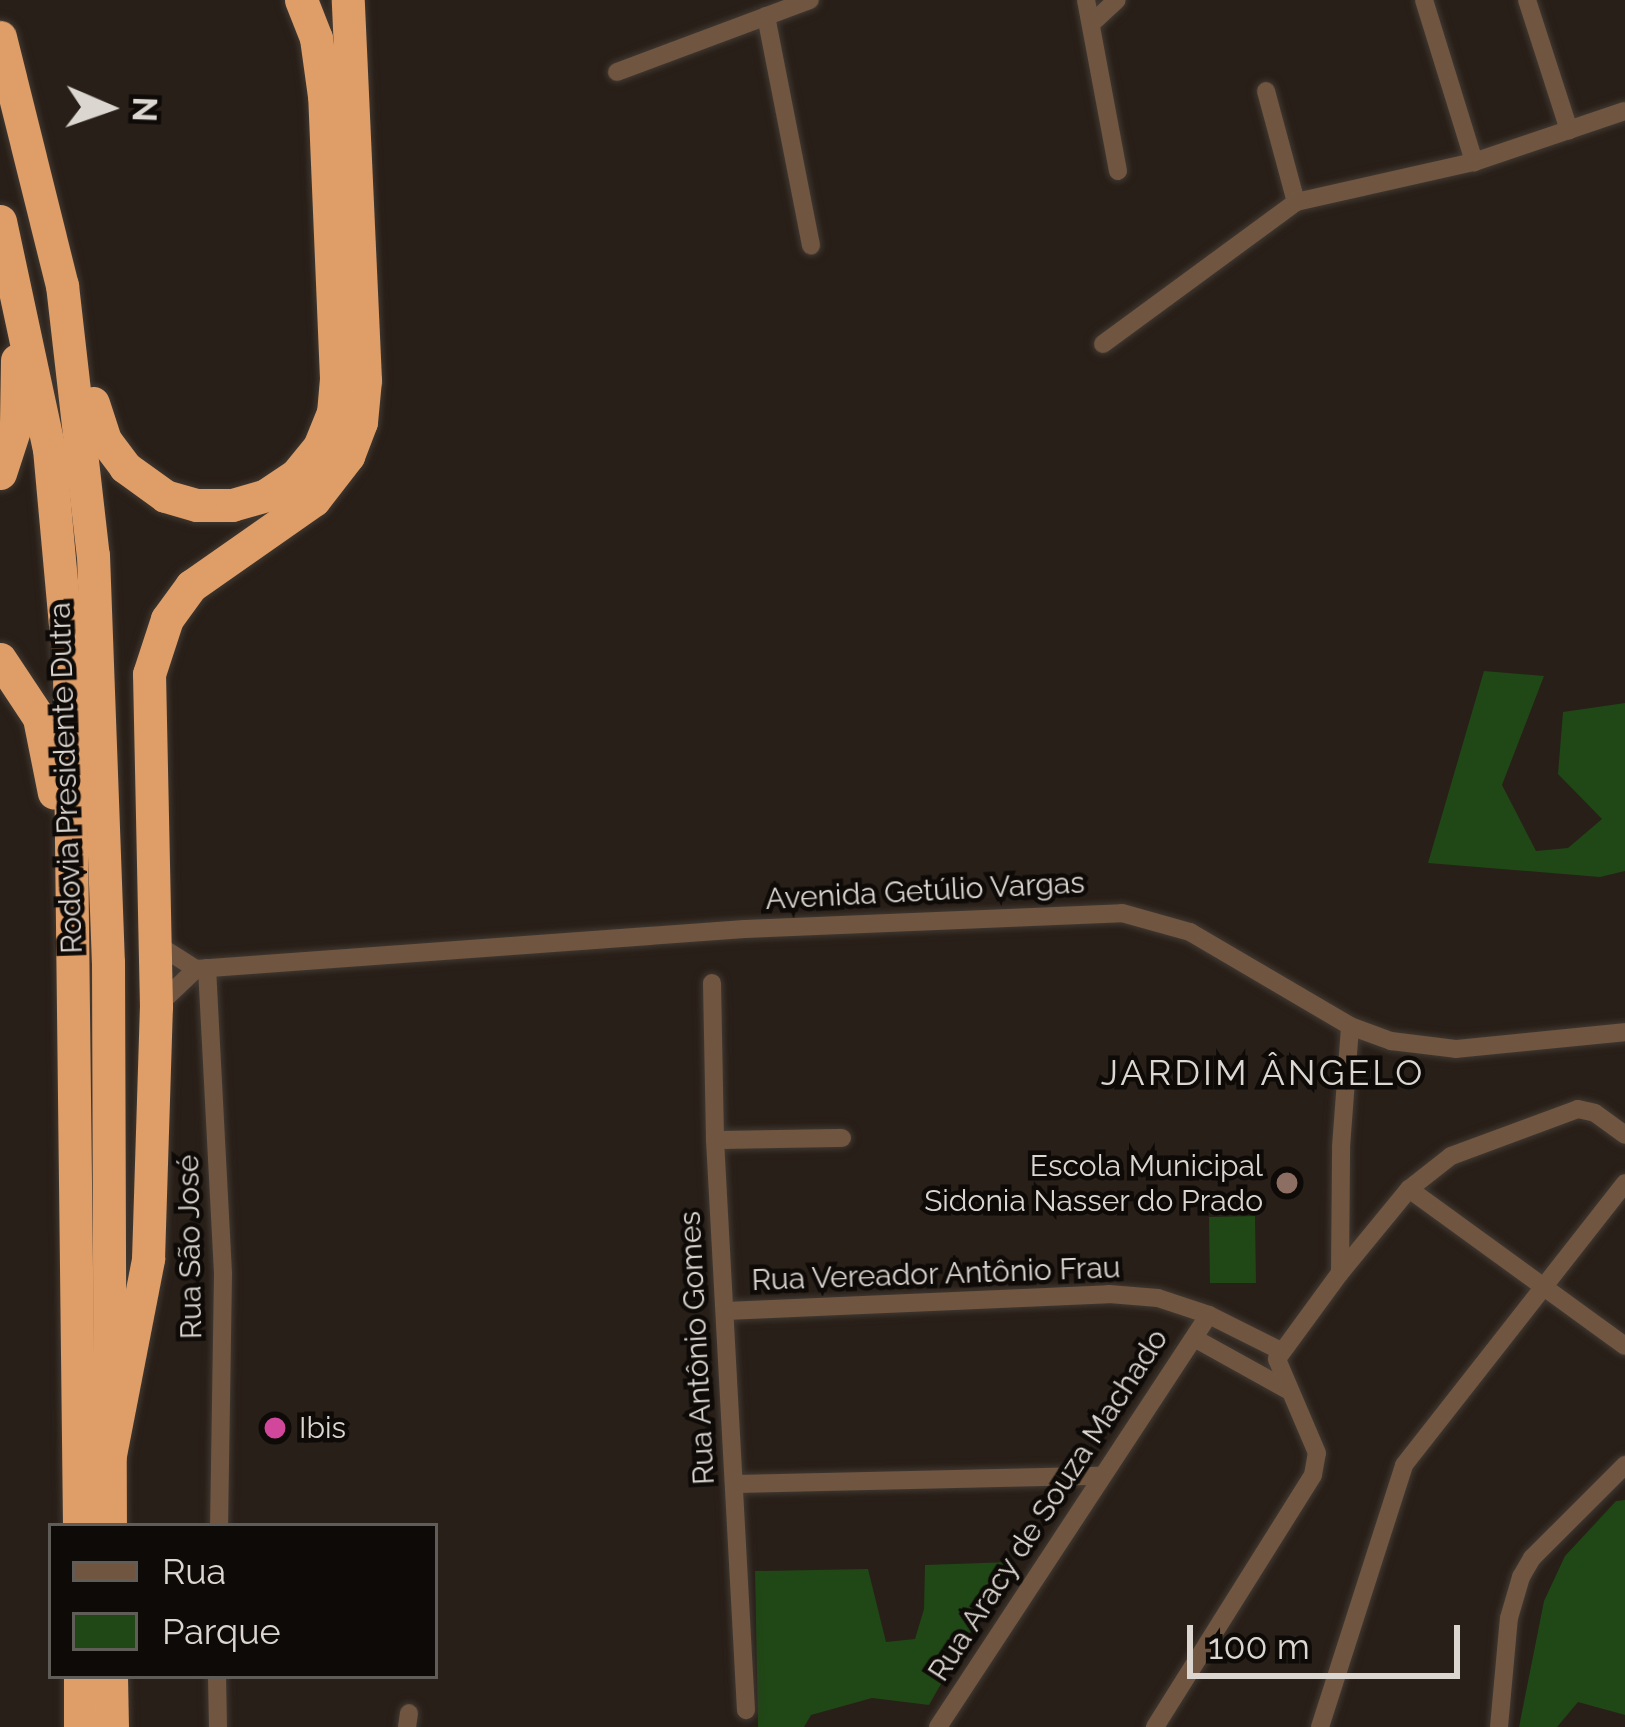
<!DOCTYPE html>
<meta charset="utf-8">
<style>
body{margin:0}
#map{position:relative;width:1625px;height:1727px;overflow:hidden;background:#281f18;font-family:Raleway,sans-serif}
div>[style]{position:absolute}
.green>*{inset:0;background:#204716}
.roads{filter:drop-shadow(0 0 3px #413932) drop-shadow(0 0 3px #413932)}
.street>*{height:18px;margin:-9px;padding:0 9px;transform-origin:9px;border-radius:9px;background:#705641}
.highway>*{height:33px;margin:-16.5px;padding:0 16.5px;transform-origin:16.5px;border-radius:16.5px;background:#df9e67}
.dots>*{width:33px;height:33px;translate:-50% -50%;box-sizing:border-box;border:6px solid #0e0a07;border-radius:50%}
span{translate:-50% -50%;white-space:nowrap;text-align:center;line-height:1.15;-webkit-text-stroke:9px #0e0a07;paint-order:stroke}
.street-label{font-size:30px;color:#dcd6d1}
.poi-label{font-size:30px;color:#dcd6d1}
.right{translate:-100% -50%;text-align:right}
.left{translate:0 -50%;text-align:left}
.quarter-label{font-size:36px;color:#dcd6d1;letter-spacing:3px}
.legend{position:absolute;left:48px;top:1523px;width:390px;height:156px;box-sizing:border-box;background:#0e0a07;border:3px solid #605c58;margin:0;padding:15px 21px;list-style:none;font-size:36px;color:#dcd6d1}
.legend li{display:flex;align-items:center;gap:24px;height:60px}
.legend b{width:60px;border:3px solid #605c58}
.north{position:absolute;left:48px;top:48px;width:120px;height:120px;-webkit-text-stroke:9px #0e0a07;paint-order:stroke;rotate:92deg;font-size:33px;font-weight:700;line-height:48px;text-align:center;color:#dcd6d1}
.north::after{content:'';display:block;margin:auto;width:42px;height:54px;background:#dcd6d1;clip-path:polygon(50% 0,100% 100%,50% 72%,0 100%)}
.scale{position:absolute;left:1187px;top:1625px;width:273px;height:54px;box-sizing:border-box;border:6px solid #dcd6d1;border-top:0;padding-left:15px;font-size:36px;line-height:42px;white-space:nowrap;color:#dcd6d1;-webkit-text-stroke:9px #0e0a07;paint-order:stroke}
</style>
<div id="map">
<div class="green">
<i style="clip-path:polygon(1484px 671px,1544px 676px,1502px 785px,1536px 851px,1568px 848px,1602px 819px,1558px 774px,1563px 712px,1625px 703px,1625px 871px,1600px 877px,1428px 863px)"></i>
<i style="clip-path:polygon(1255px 1216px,1256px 1283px,1210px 1283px,1209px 1217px)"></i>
<i style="clip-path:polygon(1625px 1500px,1625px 1715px,1578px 1702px,1557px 1727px,1519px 1727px,1544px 1601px,1565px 1556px,1616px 1501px)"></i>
<i style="clip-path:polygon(1011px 1562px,929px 1705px,872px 1698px,811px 1715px,804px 1727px,758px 1727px,755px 1571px,868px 1569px,886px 1642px,915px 1639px,924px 1609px,925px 1565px)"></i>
</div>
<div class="roads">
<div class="street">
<i style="left:1086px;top:0;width:174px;rotate:79.4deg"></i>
<i style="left:1424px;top:0;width:170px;rotate:72.8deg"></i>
<i style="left:1527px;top:0;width:137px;rotate:72.1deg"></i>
<i style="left:766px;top:16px;width:234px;rotate:78.9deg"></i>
<i style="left:1091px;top:24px;width:35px;rotate:-43deg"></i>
<i style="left:617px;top:72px;width:206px;rotate:-20.5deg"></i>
<i style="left:1266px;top:91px;width:115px;rotate:74.9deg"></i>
<i style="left:1103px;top:344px;width:240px;rotate:-36.3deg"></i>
<i style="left:1296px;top:202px;width:182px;rotate:-12.7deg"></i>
<i style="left:1474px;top:162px;width:159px;rotate:-18.7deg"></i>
<i style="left:155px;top:943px;width:49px;rotate:32.4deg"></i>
<i style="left:196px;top:969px;width:550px;rotate:-4.17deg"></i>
<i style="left:745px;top:929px;width:377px;rotate:-2.4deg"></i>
<i style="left:1122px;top:913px;width:71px;rotate:15.6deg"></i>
<i style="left:1190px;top:932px;width:186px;rotate:30.4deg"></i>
<i style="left:1350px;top:1026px;width:44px;rotate:20.1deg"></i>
<i style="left:1391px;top:1041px;width:65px;rotate:7deg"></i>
<i style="left:1456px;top:1049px;width:170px;rotate:-5.7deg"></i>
<i style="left:207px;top:968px;width:306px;rotate:87deg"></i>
<i style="left:223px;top:1274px;width:252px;rotate:90.9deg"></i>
<i style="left:712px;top:983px;width:157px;rotate:88.9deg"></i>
<i style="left:715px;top:1140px;width:571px;rotate:86.89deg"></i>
<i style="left:156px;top:1007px;width:55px;rotate:-43.5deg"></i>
<i style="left:715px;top:1140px;width:127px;rotate:-0.9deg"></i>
<i style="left:1409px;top:1189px;width:267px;rotate:36deg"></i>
<i style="left:1340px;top:1273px;width:126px;rotate:-89.5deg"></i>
<i style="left:1341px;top:1147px;width:121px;rotate:-85.7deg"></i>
<i style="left:726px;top:1311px;width:383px;rotate:-2.5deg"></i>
<i style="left:1109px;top:1294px;width:49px;rotate:4.7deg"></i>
<i style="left:1158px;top:1298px;width:54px;rotate:18.4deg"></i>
<i style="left:1209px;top:1315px;width:80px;rotate:26.6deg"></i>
<i style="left:1194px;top:1338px;width:107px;rotate:29deg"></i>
<i style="left:734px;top:1484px;width:366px;rotate:-1.3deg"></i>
<i style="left:217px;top:1676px;width:51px;rotate:88.9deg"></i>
<i style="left:407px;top:1727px;width:14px;rotate:-82deg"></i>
<i style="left:938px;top:1727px;width:493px;rotate:-56.7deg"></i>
<i style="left:1155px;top:1727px;width:297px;rotate:-57.9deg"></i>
<i style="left:1313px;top:1475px;width:22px;rotate:-80deg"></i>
<i style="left:1317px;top:1453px;width:102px;rotate:-113.1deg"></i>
<i style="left:1277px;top:1359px;width:107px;rotate:-53.8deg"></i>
<i style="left:1340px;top:1273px;width:109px;rotate:-50.6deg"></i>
<i style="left:1409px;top:1189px;width:53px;rotate:-38.2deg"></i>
<i style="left:1451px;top:1156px;width:135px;rotate:-20.3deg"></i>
<i style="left:1578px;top:1109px;width:17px;rotate:13deg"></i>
<i style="left:1595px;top:1113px;width:37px;rotate:36deg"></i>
<i style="left:1320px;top:1727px;width:275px;rotate:-72.2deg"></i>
<i style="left:1404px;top:1465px;width:358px;rotate:-51.9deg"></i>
<i style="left:1499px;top:1727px;width:109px;rotate:-84.8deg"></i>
<i style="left:1509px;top:1618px;width:43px;rotate:-73.7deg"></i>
<i style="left:1521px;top:1577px;width:22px;rotate:-60deg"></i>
<i style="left:1532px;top:1558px;width:132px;rotate:-45deg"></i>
</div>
<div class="highway">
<i style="left:0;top:37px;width:256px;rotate:76deg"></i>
<i style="left:62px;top:285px;width:272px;rotate:83.5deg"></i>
<i style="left:93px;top:555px;width:407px;rotate:87.9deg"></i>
<i style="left:108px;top:962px;width:564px;rotate:89.8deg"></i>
<i style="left:0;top:221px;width:233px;rotate:77.9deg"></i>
<i style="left:49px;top:449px;width:221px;rotate:84.8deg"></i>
<i style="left:69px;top:669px;width:857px;rotate:89.33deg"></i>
<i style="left:93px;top:403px;width:39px;rotate:72deg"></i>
<i style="left:105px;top:440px;width:34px;rotate:53deg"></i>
<i style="left:125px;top:467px;width:49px;rotate:35.9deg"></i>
<i style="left:165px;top:496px;width:33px;rotate:16deg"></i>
<i style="left:197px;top:505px;width:35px"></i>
<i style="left:232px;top:505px;width:35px;rotate:-16deg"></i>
<i style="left:266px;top:495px;width:36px;rotate:-34deg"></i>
<i style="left:296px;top:475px;width:36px;rotate:-51deg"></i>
<i style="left:319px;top:447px;width:37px;rotate:-68deg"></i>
<i style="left:333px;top:413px;width:35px;rotate:-85deg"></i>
<i style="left:336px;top:378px;width:282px;rotate:-92.4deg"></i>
<i style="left:324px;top:96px;width:59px;rotate:-97.9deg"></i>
<i style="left:316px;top:38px;width:41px;rotate:-111.5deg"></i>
<i style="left:0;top:473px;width:52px;rotate:-71.9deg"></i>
<i style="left:16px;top:424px;width:64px;rotate:-89.1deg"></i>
<i style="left:0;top:659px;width:71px;rotate:56.5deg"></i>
<i style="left:39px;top:718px;width:76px;rotate:78.7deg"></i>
<i style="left:109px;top:1460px;width:205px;rotate:-79deg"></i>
<i style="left:148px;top:1259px;width:252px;rotate:-88.2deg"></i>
<i style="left:156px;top:1007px;width:333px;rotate:-91.2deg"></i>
<i style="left:149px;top:674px;width:58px;rotate:-71.9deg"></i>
<i style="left:167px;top:619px;width:41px;rotate:-54deg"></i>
<i style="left:191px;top:586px;width:150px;rotate:-35deg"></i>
<i style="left:314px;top:500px;width:56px;rotate:-52.3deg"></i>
<i style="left:348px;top:456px;width:36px;rotate:-69deg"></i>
<i style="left:361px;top:422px;width:42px;rotate:-84.6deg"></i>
<i style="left:365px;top:380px;width:380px;rotate:-92.6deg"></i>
<i style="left:80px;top:1676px;width:51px;rotate:90deg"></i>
<i style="left:111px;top:1676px;width:51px;rotate:88.9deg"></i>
</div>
</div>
<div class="dots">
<i style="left:1287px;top:1183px;background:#8d6e63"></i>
<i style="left:275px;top:1428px;background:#d1479c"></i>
</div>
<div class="street-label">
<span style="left:66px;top:778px;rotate:-92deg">Rodovia Presidente Dutra</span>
<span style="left:925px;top:891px;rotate:-3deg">Avenida Getúlio Vargas</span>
<span style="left:190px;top:1247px;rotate:-91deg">Rua São José</span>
<span style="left:936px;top:1274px;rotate:-2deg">Rua Vereador Antônio Frau</span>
<span style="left:697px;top:1348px;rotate:-93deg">Rua Antônio Gomes</span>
<span style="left:1048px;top:1505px;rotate:-57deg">Rua Aracy de Souza Machado</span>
</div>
<div class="poi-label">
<span class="right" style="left:1263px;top:1183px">Escola Municipal<br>Sidonia Nasser do Prado</span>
<span class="left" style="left:299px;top:1428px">Ibis</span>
</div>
<div class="quarter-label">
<span style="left:1263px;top:1073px">JARDIM ÂNGELO</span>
</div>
<ul class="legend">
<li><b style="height:15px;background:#705641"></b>Rua</li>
<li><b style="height:33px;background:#204716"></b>Parque</li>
</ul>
<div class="north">N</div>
<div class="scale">100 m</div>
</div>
